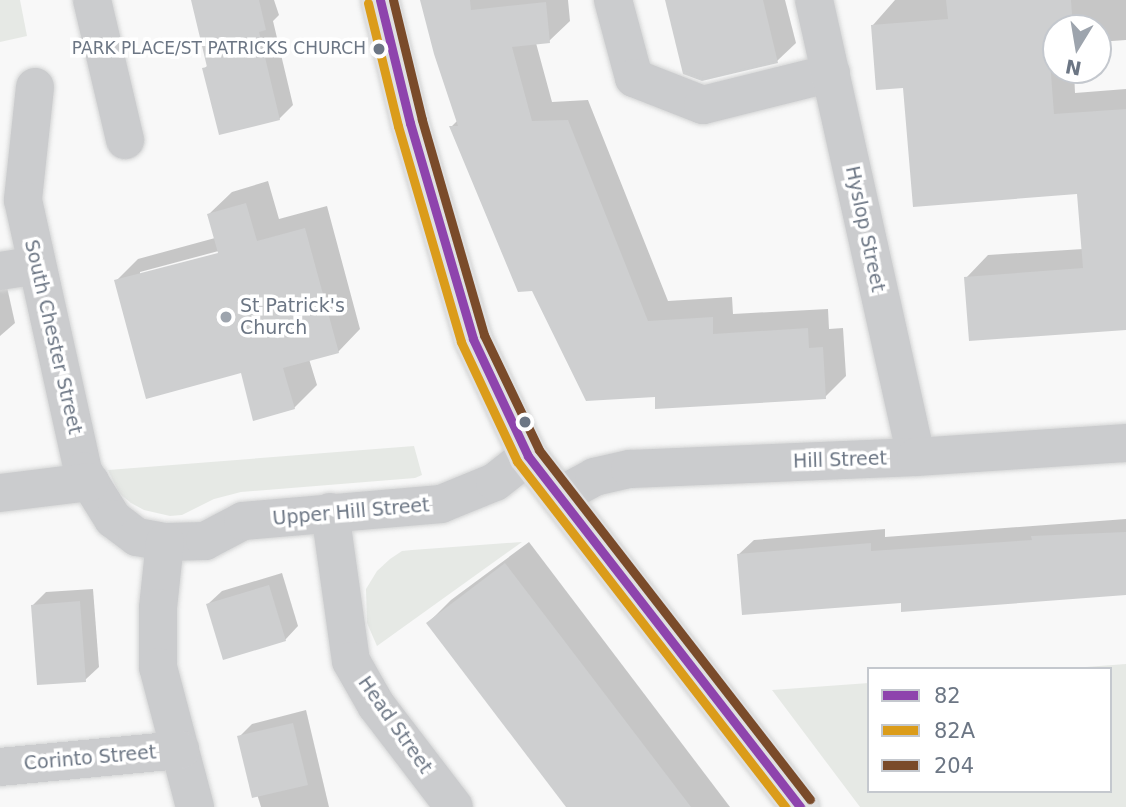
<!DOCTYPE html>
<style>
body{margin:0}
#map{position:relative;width:1126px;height:807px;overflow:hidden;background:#f8f8f8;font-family:"DejaVu Sans",sans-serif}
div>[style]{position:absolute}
.green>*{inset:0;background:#e6e9e5}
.shadow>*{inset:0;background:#0003}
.building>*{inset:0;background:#cecfd0}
.roads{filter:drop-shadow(0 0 2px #d4d5d5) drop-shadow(0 0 2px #d4d5d5)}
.minor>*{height:38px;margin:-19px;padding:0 19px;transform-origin:19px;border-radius:19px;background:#cbccce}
.highway>*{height:38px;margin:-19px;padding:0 19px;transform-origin:19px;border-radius:19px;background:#dfe0e1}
.bus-1>*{height:9px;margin:-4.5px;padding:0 4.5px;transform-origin:4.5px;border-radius:4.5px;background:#8e44ad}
.bus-2>*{height:9px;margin:-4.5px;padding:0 4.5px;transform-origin:4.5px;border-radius:4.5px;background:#db9c1a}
.bus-3>*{height:9px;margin:-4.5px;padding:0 4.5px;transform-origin:4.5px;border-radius:4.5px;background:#7a4b2a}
.dots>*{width:19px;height:19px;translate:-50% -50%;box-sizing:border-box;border:4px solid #fff;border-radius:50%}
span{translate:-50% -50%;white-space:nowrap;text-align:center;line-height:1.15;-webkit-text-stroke:7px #fff;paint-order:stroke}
.bus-label{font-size:17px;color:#6c7684}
.right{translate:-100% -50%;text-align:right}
.street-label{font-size:19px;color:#6c7684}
.poi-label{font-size:19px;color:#6c7684}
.left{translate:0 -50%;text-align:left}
.legend{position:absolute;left:867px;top:667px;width:245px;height:126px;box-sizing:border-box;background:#fff;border:2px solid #c4c8ce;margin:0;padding:9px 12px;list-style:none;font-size:21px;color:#6c7684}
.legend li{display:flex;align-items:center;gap:14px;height:35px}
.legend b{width:35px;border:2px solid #c4c8ce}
.north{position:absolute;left:1042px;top:14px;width:70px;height:70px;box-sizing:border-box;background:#fff;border:2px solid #c4c8ce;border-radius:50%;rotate:191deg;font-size:19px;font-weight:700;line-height:28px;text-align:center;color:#6c7684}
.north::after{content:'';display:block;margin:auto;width:24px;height:32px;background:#9da4ad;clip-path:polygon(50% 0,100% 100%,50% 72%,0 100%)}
</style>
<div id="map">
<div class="green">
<i style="clip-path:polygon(0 0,20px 0,27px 36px,0 42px)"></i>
<i style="clip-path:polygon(414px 446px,422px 475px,415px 478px,241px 492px,214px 499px,182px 515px,170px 516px,144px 510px,131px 503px,119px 493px,108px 470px)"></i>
<i style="clip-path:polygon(522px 542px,377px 646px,367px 623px,366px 589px,377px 571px,390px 559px,402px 551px,412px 550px)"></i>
<i style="clip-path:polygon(1126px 664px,1126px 807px,860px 807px,772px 690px,869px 683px,869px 791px,1110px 791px,1110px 669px,1059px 669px)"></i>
</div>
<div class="shadow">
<i style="clip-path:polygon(193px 0,274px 0,279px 15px,273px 21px,293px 105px,279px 119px,204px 69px,208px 65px)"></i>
<i style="clip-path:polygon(422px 0,568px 0,570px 21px,549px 41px,536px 43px,552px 102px,588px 100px,668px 301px,732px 297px,733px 314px,828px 309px,829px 329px,843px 328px,846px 376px,825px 397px,657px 395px,451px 127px,458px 120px)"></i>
<i style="clip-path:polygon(667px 0,785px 0,796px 43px,777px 61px)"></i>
<i style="clip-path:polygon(895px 0,1126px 0,1126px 40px,1098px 42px,1098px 28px,1056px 28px,1056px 70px,1074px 70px,1075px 93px,1126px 89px,1126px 328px,966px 278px,988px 255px,1083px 249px,1079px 192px,905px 86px,873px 25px)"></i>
<i style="clip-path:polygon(evenodd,268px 181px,279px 219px,327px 206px,360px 329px,338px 352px,309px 359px,317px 385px,294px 408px,116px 281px,138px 259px,215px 238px,209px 214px,232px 192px,268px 181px,226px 249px,226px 252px,140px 275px,140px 272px,226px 249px)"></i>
<i style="clip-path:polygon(7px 287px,15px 323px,0 336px,0 288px)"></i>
<i style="clip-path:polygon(1126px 519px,1126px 593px,902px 601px,739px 554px,754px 540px,885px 529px,885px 537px)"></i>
<i style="clip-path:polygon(529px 542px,730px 807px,568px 807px,428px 623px,451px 600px)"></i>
<i style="clip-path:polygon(282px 573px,298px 626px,285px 640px,208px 604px,222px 591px)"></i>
<i style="clip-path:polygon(93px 589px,99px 667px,85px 680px,33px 605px,46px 592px)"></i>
<i style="clip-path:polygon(306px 710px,329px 807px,261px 807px,239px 737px,252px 724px)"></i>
</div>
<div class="building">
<i style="clip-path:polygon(191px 0,259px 0,266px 30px,259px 32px,280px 120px,219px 135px,202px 68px,207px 67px)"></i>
<i style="clip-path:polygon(420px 0,470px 0,471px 10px,546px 2px,550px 43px,512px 47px,532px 121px,568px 120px,648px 321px,713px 317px,713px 334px,808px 328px,809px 348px,823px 347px,826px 399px,655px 409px,655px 397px,586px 401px,532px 291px,518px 292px,449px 126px,458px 126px,434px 54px)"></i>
<i style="clip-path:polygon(665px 0,763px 0,778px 63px,702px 81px,683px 74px)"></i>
<i style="clip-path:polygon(946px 0,1071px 0,1073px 28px,1056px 28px,1056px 46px,1049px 47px,1054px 114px,1126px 109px,1126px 330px,969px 341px,964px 277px,1083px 268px,1077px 194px,913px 207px,903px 88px,876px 90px,871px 25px,948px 19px)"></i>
<i style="clip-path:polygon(246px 203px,257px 241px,305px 228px,339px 353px,283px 368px,295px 409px,253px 421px,241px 373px,146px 399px,114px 280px,218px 253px,207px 214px)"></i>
<i style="clip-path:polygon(1126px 532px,1126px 595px,901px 612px,901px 603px,742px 615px,737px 554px,871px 543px,871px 551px,1032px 540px,1031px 536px)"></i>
<i style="clip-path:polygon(505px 563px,691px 807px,566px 807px,426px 623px)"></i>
<i style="clip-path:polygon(269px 585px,286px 641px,223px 660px,206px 604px)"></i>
<i style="clip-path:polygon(80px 601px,86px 682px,37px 685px,31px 605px)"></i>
<i style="clip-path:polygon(293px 723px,308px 785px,252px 798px,237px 736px)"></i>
</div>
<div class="roads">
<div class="minor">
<i style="left:92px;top:0;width:144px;rotate:76.7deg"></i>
<i style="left:613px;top:0;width:81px;rotate:74.9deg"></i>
<i style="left:634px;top:78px;width:74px;rotate:21.4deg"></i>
<i style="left:703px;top:105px;width:132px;rotate:-14deg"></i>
<i style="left:814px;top:0;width:468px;rotate:77.4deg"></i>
<i style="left:35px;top:87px;width:114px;rotate:96.1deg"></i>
<i style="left:23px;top:200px;width:278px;rotate:77.5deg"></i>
<i style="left:83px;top:471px;width:57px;rotate:58deg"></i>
<i style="left:113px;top:519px;width:30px;rotate:37deg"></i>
<i style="left:137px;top:537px;width:28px;rotate:10deg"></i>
<i style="left:165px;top:542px;width:40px;rotate:-1.4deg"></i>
<i style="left:205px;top:541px;width:43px;rotate:-27.8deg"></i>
<i style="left:243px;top:521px;width:199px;rotate:-4.9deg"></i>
<i style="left:441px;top:504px;width:58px;rotate:-22.2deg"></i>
<i style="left:495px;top:482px;width:42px;rotate:-38.2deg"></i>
<i style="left:0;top:271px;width:37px;rotate:-9deg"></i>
<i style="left:0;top:493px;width:91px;rotate:-7deg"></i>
<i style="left:559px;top:496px;width:40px;rotate:-28deg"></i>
<i style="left:594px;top:477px;width:37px;rotate:-13deg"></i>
<i style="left:630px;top:469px;width:286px;rotate:-2.4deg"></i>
<i style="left:916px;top:457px;width:210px;rotate:-3.8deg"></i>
<i style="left:330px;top:512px;width:150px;rotate:82deg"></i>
<i style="left:351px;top:661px;width:51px;rotate:60.4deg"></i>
<i style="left:376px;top:705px;width:128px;rotate:52.6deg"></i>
<i style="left:165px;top:542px;width:66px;rotate:96.1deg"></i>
<i style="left:158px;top:608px;width:59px;rotate:90deg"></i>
<i style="left:158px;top:667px;width:145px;rotate:75.2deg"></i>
<i style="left:0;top:767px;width:181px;rotate:-5.4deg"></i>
</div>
<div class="highway">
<i style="left:380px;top:0;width:127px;rotate:76.3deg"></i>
<i style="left:410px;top:123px;width:225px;rotate:73.7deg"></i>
<i style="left:473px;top:339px;width:129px;rotate:64.8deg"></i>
<i style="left:528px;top:456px;width:444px;rotate:52.2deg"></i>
</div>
</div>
<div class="bus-1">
<i style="left:380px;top:0;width:127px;rotate:76.3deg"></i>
<i style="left:410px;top:123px;width:225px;rotate:73.7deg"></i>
<i style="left:473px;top:339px;width:129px;rotate:64.8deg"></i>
<i style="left:528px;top:456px;width:444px;rotate:52.2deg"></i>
</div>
<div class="bus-2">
<i style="left:368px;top:3px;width:127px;rotate:76.3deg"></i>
<i style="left:398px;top:126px;width:225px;rotate:73.7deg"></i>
<i style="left:461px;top:342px;width:132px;rotate:64.8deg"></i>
<i style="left:517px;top:461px;width:438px;rotate:52.2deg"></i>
</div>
<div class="bus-3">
<i style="left:393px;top:0;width:123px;rotate:76.4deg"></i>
<i style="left:422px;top:120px;width:224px;rotate:73.9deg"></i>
<i style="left:484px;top:335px;width:127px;rotate:64.4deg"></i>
<i style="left:539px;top:450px;width:442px;rotate:52.2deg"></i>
</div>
<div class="dots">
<i style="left:379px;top:49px;background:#6c7684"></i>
<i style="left:226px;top:317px;background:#9da4ad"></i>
<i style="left:525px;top:422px;background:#6c7684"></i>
</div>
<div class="bus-label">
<span class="right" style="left:366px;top:49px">PARK PLACE/ST PATRICKS CHURCH</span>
</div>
<div class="street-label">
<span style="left:865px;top:229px;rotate:78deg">Hyslop Street</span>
<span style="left:53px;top:337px;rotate:77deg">South Chester Street</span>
<span style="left:840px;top:460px;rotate:-2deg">Hill Street</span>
<span style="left:351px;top:512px;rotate:-5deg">Upper Hill Street</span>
<span style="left:395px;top:725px;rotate:55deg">Head Street</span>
<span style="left:90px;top:758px;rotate:-5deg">Corinto Street</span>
</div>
<div class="poi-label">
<span class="left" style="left:240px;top:317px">St Patrick's<br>Church</span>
</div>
<ul class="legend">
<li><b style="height:9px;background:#8e44ad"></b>82</li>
<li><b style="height:9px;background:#db9c1a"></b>82A</li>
<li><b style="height:9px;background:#7a4b2a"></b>204</li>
</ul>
<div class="north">N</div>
</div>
